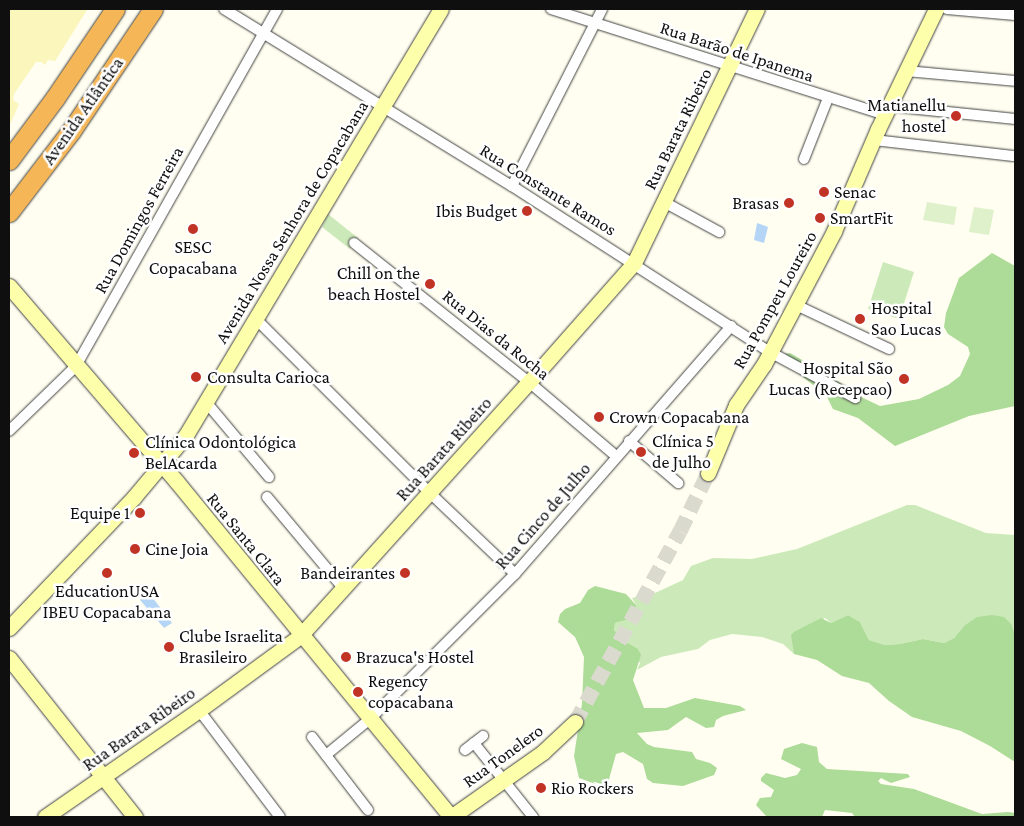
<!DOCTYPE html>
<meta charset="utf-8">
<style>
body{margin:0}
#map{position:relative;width:1024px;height:826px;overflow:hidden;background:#fffef0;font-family:"Crimson Pro",serif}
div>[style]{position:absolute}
.green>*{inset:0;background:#cceab9}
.forest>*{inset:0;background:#addb98}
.sand>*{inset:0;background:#fbf6bc}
.pitch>*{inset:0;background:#dff1cb}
.water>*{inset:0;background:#b5d5f7}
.secondary-tunnel>*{height:15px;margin-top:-7.5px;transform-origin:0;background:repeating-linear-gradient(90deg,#dbdace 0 15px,transparent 0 23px)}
.roads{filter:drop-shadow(0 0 1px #424242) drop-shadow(0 0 1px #424242)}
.street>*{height:10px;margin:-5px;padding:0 5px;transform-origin:5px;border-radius:5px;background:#fff}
.secondary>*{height:15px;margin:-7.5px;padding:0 7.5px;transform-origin:7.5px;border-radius:7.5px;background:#fdffab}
.highway>*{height:19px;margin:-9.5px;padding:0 9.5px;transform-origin:9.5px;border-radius:9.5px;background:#f5b658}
.dots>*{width:14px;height:14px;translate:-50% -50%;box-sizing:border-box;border:2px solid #fff;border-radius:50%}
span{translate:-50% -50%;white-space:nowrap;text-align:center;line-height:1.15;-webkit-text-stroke:5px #fff;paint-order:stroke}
.street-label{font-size:18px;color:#0f0f0f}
.poi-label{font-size:18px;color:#0f0f0f}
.right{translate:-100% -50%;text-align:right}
.left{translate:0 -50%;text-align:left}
.frame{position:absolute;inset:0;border:10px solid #0f0f0f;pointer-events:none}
</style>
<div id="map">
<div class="green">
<i style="clip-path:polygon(328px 214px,358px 238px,350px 249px,322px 227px)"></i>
<i style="clip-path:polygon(883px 262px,914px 272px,899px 319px,868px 309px)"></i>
<i style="clip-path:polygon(907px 505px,915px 505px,986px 533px,1015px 535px,1015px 635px,1012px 625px,964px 626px,954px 638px,944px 643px,923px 639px,900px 644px,885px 645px,869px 640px,860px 622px,848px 615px,831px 623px,825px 618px,792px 635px,794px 654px,783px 644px,762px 637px,732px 634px,710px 640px,698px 649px,661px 657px,637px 670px,640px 663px,614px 630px,615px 623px,630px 619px,636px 605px,632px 598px,655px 593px,683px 580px,691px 566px,713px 558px,752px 559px,797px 549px)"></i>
</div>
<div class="forest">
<i style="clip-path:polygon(992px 253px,1015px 266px,1015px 406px,969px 416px,895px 446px,858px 418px,833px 409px,826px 395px,790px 367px,783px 354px,790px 353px,833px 378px,859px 396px,880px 406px,919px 399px,948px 385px,960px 376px,970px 354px,968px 347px,948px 334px,944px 327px,946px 313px,959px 278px)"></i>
<i style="clip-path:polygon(595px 586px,626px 594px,636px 605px,636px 613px,630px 619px,615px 623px,614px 630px,624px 641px,638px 649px,641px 655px,633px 680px,644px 708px,666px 708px,695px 698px,740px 706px,746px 710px,723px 716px,716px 720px,714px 727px,706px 728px,686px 717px,668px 730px,637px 733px,647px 744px,654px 747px,692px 752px,696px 759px,710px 763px,717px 768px,714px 775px,683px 786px,653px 783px,647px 779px,643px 764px,623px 752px,616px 754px,608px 783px,601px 786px,579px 778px,574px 756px,582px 704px,584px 657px,575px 637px,558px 622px,560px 614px,565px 609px,580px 603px,588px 590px)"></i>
<i style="clip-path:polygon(848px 615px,860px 622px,869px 640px,885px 645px,900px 644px,923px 639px,944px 643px,954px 638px,964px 626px,977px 617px,992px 615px,1004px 617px,1012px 625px,1015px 635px,1015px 762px,990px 746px,961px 731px,912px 717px,889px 701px,869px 683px,842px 676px,817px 660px,794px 654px,791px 635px,794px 632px,821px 618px,831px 623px)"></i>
<i style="clip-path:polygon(802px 743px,817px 747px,819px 762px,827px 769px,908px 774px,910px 777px,891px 783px,881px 778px,878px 781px,881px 784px,914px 789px,982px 814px,1008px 812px,1015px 813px,1015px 817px,855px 817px,852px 813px,825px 810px,822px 817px,767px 817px,756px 805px,760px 798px,771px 797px,774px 790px,761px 781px,761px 778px,766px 773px,785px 778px,797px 775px,801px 769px,781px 759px,784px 749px)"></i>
</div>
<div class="sand">
<i style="clip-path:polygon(9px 9px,87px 10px,55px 61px,48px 60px,45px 65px,41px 62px,36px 62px,14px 94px,13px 100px,19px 104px,9px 127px)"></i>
</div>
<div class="pitch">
<i style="clip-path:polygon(927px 202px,957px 207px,954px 225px,923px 220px)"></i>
<i style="clip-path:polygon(974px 207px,994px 210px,989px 235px,969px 232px)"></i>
</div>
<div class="water">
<i style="clip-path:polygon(757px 223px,768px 227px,764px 243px,754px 240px)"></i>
<i style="clip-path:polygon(149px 593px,172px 623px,164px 628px,140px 600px)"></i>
</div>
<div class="secondary-tunnel">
<i style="left:575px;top:722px;width:218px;rotate:-61.2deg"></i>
<i style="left:680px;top:531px;width:64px;rotate:-64.2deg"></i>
</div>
<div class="roads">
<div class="street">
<i style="left:224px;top:9px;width:338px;rotate:31.6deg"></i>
<i style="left:512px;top:186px;width:307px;rotate:32.8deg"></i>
<i style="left:770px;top:352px;width:97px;rotate:28.4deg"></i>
<i style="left:551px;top:9px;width:350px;rotate:17.6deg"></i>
<i style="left:947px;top:9px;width:68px;rotate:5deg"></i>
<i style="left:906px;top:71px;width:109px;rotate:5.2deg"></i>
<i style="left:889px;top:106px;width:127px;rotate:5.9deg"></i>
<i style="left:874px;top:140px;width:140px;rotate:6.6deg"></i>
<i style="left:804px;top:159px;width:66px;rotate:-68.5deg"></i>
<i style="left:512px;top:186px;width:199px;rotate:-63deg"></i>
<i style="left:664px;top:202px;width:63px;rotate:28.6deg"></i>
<i style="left:354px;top:243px;width:223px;rotate:38.5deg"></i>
<i style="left:529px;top:382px;width:114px;rotate:40.4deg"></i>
<i style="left:796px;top:305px;width:103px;rotate:25.3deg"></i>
<i style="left:256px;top:319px;width:246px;rotate:45deg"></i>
<i style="left:430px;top:493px;width:117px;rotate:43.6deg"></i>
<i style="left:206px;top:402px;width:98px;rotate:50deg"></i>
<i style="left:9px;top:431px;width:93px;rotate:-44.1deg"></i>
<i style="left:76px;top:366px;width:410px;rotate:-60.6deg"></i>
<i style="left:629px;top:441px;width:65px;rotate:40.6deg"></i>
<i style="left:267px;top:497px;width:119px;rotate:50.1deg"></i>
<i style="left:199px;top:710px;width:134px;rotate:52.9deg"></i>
<i style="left:312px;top:737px;width:92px;rotate:52.5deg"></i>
<i style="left:474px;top:743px;width:95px;rotate:51.4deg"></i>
<i style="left:465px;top:750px;width:23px;rotate:-38deg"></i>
<i style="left:326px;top:755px;width:57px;rotate:-39.3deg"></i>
<i style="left:370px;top:719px;width:205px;rotate:-45deg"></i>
<i style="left:515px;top:574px;width:329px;rotate:-48.9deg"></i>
</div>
<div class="secondary">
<i style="left:9px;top:286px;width:258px;rotate:49.4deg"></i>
<i style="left:177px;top:482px;width:433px;rotate:50.7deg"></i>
<i style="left:451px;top:817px;width:113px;rotate:-35.2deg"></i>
<i style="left:543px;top:752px;width:44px;rotate:-43.2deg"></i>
<i style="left:708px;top:473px;width:74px;rotate:-67.6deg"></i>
<i style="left:736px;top:405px;width:50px;rotate:-55.7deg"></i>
<i style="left:764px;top:364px;width:150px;rotate:-62.2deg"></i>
<i style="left:834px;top:231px;width:111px;rotate:-66.7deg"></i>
<i style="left:878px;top:129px;width:133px;rotate:-64.2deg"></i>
<i style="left:9px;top:628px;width:181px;rotate:-46.3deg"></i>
<i style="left:134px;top:497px;width:81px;rotate:-50deg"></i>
<i style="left:186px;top:435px;width:496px;rotate:-59.1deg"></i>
<i style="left:9px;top:658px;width:203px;rotate:51.6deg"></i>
<i style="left:45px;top:817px;width:188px;rotate:-34.8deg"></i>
<i style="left:199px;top:710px;width:125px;rotate:-36.2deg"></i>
<i style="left:300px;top:636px;width:342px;rotate:-48deg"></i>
<i style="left:529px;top:382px;width:159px;rotate:-48.6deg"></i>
<i style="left:634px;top:263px;width:282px;rotate:-64.2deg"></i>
</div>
<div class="highway">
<i style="left:9px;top:160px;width:77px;rotate:-53.4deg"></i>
<i style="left:55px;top:98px;width:107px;rotate:-56deg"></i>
<i style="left:9px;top:212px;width:102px;rotate:-52.6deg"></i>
<i style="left:71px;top:131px;width:147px;rotate:-56.1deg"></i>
</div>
</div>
<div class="dots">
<i style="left:956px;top:116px;background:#c03325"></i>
<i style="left:824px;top:192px;background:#c03325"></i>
<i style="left:789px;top:203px;background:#c03325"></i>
<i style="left:527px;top:211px;background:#c03325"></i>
<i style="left:820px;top:218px;background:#c03325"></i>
<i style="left:193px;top:229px;background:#c03325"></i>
<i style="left:430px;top:284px;background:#c03325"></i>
<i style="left:860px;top:319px;background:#c03325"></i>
<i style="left:196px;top:377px;background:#c03325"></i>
<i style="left:904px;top:379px;background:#c03325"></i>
<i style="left:599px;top:417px;background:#c03325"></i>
<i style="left:641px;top:452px;background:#c03325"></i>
<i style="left:134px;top:453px;background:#c03325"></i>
<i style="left:140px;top:513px;background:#c03325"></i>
<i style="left:135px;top:549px;background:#c03325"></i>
<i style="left:107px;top:573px;background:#c03325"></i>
<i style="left:405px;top:573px;background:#c03325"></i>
<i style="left:169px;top:647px;background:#c03325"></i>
<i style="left:346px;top:657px;background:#c03325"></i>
<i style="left:358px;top:692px;background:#c03325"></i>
<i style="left:541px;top:788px;background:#c03325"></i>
</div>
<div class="street-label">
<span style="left:737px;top:52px;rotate:18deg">Rua Barão de Ipanema</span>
<span style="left:83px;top:111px;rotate:-55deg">Avenida Atlântica</span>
<span style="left:678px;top:129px;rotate:-64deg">Rua Barata Ribeiro</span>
<span style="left:548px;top:190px;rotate:32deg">Rua Constante Ramos</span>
<span style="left:139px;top:220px;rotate:-61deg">Rua Domingos Ferreira</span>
<span style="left:292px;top:222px;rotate:-59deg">Avenida Nossa Senhora de Copacabana</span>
<span style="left:775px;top:300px;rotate:-61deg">Rua Pompeu Loureiro</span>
<span style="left:496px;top:335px;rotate:39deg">Rua Dias da Rocha</span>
<span style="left:444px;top:449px;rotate:-48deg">Rua Barata Ribeiro</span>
<span style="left:543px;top:516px;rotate:-49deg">Rua Cinco de Julho</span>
<span style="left:246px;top:539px;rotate:51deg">Rua Santa Clara</span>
<span style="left:139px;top:729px;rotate:-35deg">Rua Barata Ribeiro</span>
<span style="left:503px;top:756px;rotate:-36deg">Rua Tonelero</span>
</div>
<div class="poi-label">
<span class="right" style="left:946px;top:116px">Matianellu<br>hostel</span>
<span class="left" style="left:834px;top:192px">Senac</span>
<span class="right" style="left:779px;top:203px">Brasas</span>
<span class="right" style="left:517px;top:211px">Ibis Budget</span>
<span class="left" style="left:830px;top:218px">SmartFit</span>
<span style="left:193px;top:258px">SESC<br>Copacabana</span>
<span class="right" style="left:420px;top:284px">Chill on the<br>beach Hostel</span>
<span class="left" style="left:871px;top:319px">Hospital<br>Sao Lucas</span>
<span class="right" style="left:893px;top:379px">Hospital São<br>Lucas (Recepcao)</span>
<span class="left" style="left:207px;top:377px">Consulta Carioca</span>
<span class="left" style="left:609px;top:417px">Crown Copacabana</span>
<span class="left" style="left:652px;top:452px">Clínica 5<br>de Julho</span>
<span class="left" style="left:145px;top:453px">Clínica Odontológica<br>BelAcarda</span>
<span class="right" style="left:130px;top:513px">Equipe 1</span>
<span class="left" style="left:145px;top:549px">Cine Joia</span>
<span class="right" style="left:395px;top:573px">Bandeirantes</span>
<span style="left:107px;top:602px">EducationUSA<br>IBEU Copacabana</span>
<span class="left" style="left:179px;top:647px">Clube Israelita<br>Brasileiro</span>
<span class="left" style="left:356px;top:657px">Brazuca's Hostel</span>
<span class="left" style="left:368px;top:692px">Regency<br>copacabana</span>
<span class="left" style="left:551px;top:788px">Rio Rockers</span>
</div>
<div class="frame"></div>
</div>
